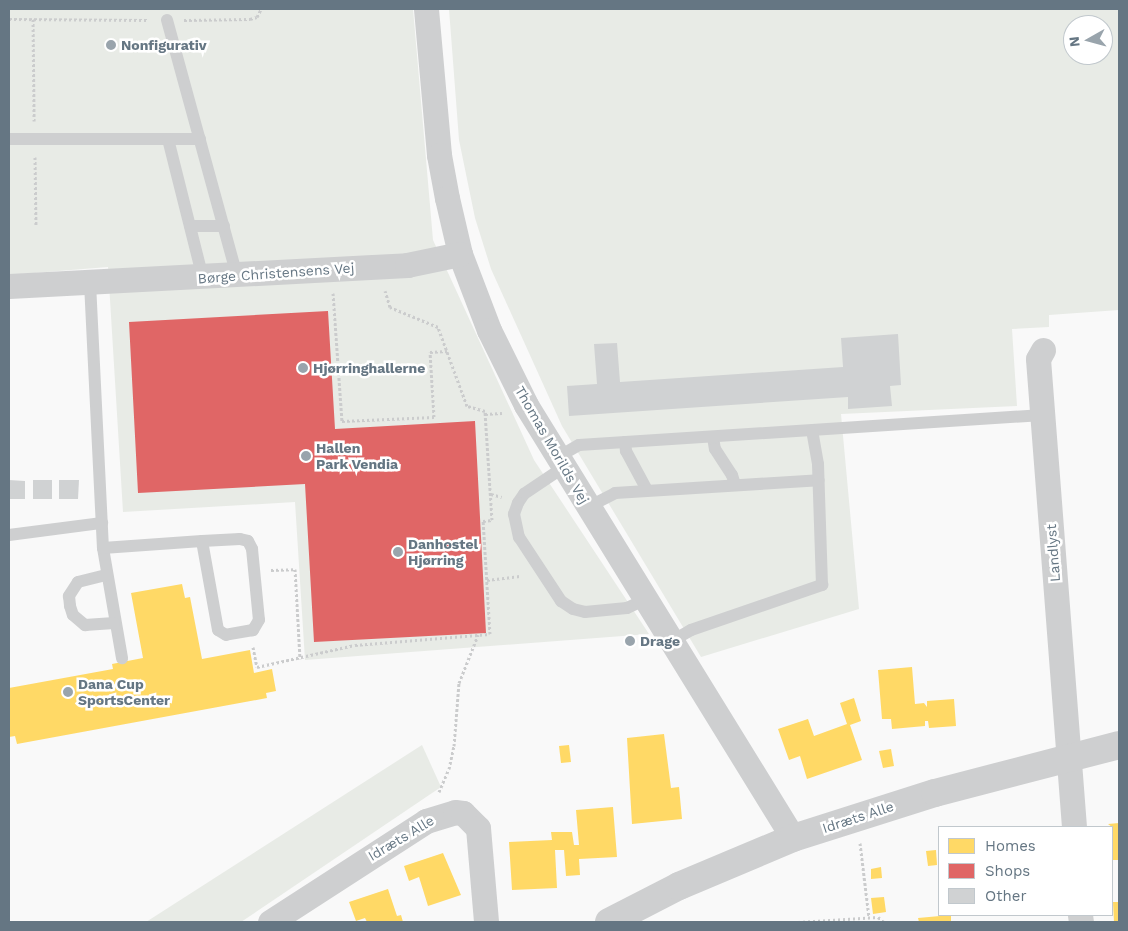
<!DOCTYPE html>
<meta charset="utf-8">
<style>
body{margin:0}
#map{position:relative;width:1128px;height:931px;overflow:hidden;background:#f9f9f9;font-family:"Work Sans",sans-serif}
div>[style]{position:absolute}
.green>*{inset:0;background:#e8ebe6}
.homes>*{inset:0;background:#ffd966}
.shops>*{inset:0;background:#e06666}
.building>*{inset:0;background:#d0d2d3}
.path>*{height:3px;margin-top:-1.5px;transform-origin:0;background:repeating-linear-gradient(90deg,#cbcccd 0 2.5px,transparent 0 5px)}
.service>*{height:12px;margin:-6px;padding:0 6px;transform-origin:6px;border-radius:6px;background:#cecfd0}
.minor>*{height:25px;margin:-12.5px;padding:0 12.5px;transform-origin:12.5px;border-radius:12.5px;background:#cecfd0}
.tertiary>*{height:28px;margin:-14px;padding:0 14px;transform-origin:14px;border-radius:14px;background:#cecfd0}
.dots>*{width:14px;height:14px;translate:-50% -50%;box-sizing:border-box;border:2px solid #fff;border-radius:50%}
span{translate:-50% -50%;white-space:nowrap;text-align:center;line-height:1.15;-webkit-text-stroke:5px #fff;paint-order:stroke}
.poi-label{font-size:14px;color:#657683;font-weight:700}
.left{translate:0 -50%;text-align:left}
.street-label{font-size:14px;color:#657683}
.frame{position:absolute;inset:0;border:10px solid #657683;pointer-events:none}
.legend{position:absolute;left:938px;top:826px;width:175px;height:90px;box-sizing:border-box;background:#fff;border:1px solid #c1c8cd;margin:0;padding:6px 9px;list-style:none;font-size:15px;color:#657683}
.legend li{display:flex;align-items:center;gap:10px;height:25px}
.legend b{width:25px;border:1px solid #c1c8cd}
.north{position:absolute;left:1063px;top:15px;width:50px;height:50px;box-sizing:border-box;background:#fff;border:1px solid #c1c8cd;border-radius:50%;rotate:263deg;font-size:14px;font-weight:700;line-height:20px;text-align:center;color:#657683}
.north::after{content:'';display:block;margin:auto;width:18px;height:22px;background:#99a4ac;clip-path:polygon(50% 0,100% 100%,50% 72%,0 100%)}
</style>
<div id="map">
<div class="green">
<i style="clip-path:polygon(9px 9px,413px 9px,433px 240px,534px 460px,649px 634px,305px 660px,295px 502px,123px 512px,108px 267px,9px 275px)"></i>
<i style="clip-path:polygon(evenodd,449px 9px,1119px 9px,1119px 310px,1049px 315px,1049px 327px,1012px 329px,1017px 406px,841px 414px,859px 609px,701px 657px,562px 426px,491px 269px,475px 218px,459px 140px,449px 9px,1073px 25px,1103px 25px,1103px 55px,1073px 55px,1073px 25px)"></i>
<i style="clip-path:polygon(422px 745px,441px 787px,241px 922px,146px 922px)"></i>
</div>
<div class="homes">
<i style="clip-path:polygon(182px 584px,185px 598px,190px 597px,202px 659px,250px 650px,254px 673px,272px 669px,276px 691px,266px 693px,267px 698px,17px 744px,15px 736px,9px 737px,9px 688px,113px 669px,112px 664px,143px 658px,131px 593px)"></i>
<i style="clip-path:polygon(912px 667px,915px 704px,924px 703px,927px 707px,927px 701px,954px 699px,956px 726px,929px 728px,928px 721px,925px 721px,925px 726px,892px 729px,891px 719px,882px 719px,878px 670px)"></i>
<i style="clip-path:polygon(854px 698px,861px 721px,850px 725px,862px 760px,807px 779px,800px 756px,789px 760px,778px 729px,808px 719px,814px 736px,847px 724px,840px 703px)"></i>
<i style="clip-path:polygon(664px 734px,671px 788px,679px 787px,682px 819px,632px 824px,627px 738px)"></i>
<i style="clip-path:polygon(569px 745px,571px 762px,561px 763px,559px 746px)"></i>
<i style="clip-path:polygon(891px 749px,894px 766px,883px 768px,879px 751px)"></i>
<i style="clip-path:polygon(613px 807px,617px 857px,579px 859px,580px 875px,566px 876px,564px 850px,555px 850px,557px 888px,512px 890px,509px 842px,552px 840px,551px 832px,572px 832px,574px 845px,579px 845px,576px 810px)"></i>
<i style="clip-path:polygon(1119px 823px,1119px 860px,1112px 860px,1112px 827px,1108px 824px)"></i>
<i style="clip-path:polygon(936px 850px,937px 865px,928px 866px,926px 851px)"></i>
<i style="clip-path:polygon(443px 853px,461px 895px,428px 906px,419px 877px,409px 881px,404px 866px)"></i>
<i style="clip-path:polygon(881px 867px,882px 878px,871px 879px,871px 869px)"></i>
<i style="clip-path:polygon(388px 889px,397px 916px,401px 915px,403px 922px,367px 922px,365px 918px,356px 921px,349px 902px)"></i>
<i style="clip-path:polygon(884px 897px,886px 912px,873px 914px,871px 898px)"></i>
<i style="clip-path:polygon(1113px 902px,1119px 902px,1119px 922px,1114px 922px)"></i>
<i style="clip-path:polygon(951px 915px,951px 922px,919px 922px,918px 918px)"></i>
</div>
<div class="shops">
<i style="clip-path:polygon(328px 311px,335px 429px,475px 421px,486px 633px,314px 642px,305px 484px,138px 493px,129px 322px)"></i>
</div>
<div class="building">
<i style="clip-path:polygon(898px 334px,901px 385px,890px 386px,892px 406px,848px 409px,848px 397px,569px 416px,567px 386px,597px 384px,594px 344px,617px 343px,620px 382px,843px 367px,841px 338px)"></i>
<i style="clip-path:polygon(9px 480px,25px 481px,25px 499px,9px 499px)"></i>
<i style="clip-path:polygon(33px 480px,52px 480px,52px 499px,33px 499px)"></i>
<i style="clip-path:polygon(59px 480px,79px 480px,78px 499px,59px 499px)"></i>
</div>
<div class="path">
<i style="left:9px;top:19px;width:139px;rotate:0.4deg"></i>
<i style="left:33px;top:19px;width:102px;rotate:89.4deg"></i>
<i style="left:184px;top:20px;width:66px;rotate:-0.9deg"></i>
<i style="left:250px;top:19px;width:7px;rotate:-16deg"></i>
<i style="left:257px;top:17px;width:9px;rotate:-63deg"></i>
<i style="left:35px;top:157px;width:69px;rotate:89.2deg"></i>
<i style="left:333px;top:293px;width:128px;rotate:86deg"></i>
<i style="left:342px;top:421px;width:92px;rotate:-2.5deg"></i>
<i style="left:434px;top:417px;width:65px;rotate:-93.5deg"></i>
<i style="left:430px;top:352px;width:17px;rotate:-3deg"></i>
<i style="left:485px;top:414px;width:17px;rotate:-3deg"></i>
<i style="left:491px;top:494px;width:11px;rotate:15deg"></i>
<i style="left:271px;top:570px;width:24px;rotate:-2deg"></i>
<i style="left:295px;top:569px;width:90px;rotate:86.8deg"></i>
<i style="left:487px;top:580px;width:35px;rotate:-7deg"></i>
<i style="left:253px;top:647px;width:20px;rotate:79deg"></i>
<i style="left:257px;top:667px;width:100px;rotate:-12.7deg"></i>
<i style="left:355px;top:645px;width:135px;rotate:-4.7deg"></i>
<i style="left:490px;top:634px;width:113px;rotate:-93.5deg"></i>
<i style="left:483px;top:521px;width:9px;rotate:-6deg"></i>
<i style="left:492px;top:520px;width:109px;rotate:-93.7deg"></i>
<i style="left:485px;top:411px;width:19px;rotate:-164deg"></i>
<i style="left:467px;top:406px;width:84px;rotate:-110.2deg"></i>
<i style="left:438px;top:327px;width:52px;rotate:-157.4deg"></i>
<i style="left:390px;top:307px;width:17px;rotate:-107deg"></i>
<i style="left:439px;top:792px;width:25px;rotate:-67deg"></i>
<i style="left:449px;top:769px;width:24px;rotate:-78deg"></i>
<i style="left:454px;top:746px;width:63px;rotate:-85.5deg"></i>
<i style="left:459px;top:683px;width:52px;rotate:-68.4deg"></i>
<i style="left:860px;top:843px;width:75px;rotate:83.1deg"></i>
<i style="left:798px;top:922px;width:80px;rotate:-3.6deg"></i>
<i style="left:878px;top:917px;width:8px;rotate:40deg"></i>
</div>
<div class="service">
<i style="left:167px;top:20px;width:265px;rotate:74.7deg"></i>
<i style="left:9px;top:139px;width:191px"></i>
<i style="left:168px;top:139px;width:143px;rotate:75.9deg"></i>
<i style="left:190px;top:226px;width:34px"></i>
<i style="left:90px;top:283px;width:265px;rotate:87.2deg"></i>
<i style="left:103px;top:548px;width:112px;rotate:80.2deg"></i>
<i style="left:713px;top:437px;width:12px;rotate:81deg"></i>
<i style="left:715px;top:449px;width:31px;rotate:57deg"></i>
<i style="left:732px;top:475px;width:10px;rotate:73deg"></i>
<i style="left:625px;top:442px;width:9px;rotate:84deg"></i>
<i style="left:626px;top:451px;width:44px;rotate:61.7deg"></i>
<i style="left:558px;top:457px;width:24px;rotate:-30deg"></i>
<i style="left:579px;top:445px;width:465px;rotate:-3.7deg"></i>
<i style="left:564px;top:467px;width:48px;rotate:146deg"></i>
<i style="left:524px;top:494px;width:11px;rotate:124deg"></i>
<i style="left:518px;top:503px;width:12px;rotate:110deg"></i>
<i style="left:514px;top:514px;width:24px;rotate:78deg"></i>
<i style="left:519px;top:537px;width:77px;rotate:56.7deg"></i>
<i style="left:561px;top:601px;width:14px;rotate:34deg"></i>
<i style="left:573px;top:609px;width:12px;rotate:14deg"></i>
<i style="left:585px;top:612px;width:42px;rotate:-5.4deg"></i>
<i style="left:627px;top:608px;width:21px;rotate:-25deg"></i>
<i style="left:588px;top:507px;width:30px;rotate:-27deg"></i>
<i style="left:615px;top:493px;width:204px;rotate:-3.6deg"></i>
<i style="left:9px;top:535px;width:94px;rotate:-7.4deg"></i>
<i style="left:103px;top:548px;width:99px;rotate:-4deg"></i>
<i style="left:202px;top:541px;width:38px;rotate:-3deg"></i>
<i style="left:240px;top:539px;width:8px;rotate:14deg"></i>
<i style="left:248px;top:541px;width:9px;rotate:63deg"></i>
<i style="left:252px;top:549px;width:71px;rotate:84.4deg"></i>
<i style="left:259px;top:620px;width:12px;rotate:121deg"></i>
<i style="left:253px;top:630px;width:27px;rotate:170deg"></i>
<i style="left:226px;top:635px;width:9px;rotate:-148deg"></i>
<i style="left:218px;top:630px;width:90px;rotate:-100.2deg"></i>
<i style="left:106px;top:575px;width:29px;rotate:166deg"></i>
<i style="left:78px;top:582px;width:17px;rotate:123deg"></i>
<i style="left:69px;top:596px;width:10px;rotate:84deg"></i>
<i style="left:70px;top:606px;width:9px;rotate:72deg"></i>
<i style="left:73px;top:615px;width:16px;rotate:40deg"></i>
<i style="left:85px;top:625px;width:29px;rotate:-4deg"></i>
<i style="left:672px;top:641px;width:22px;rotate:-30deg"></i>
<i style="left:691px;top:630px;width:139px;rotate:-19deg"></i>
<i style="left:822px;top:585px;width:121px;rotate:-91.9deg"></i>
<i style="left:818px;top:464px;width:34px;rotate:-100deg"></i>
</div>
<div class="minor">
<i style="left:426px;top:9px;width:147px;rotate:84.9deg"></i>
<i style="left:439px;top:155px;width:44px;rotate:79.5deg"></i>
<i style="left:447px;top:198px;width:57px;rotate:76.9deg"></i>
<i style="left:460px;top:254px;width:81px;rotate:69.1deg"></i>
<i style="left:489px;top:330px;width:84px;rotate:63.7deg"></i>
<i style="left:526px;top:405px;width:509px;rotate:58.34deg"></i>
<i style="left:9px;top:286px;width:399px;rotate:-3deg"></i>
<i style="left:407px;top:265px;width:54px;rotate:-11.7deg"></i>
<i style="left:1043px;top:350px;width:10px;rotate:119deg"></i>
<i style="left:1038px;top:359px;width:469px;rotate:85.6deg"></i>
<i style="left:1080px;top:915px;width:7px;rotate:82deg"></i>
<i style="left:270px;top:922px;width:186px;rotate:-32.9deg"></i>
<i style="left:426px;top:821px;width:30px;rotate:-17deg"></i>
<i style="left:455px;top:812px;width:8px;rotate:7deg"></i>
<i style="left:463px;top:813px;width:21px;rotate:45deg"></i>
<i style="left:478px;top:828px;width:94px;rotate:85.1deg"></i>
</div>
<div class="tertiary">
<i style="left:609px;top:922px;width:79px;rotate:-27.2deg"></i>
<i style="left:679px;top:886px;width:124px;rotate:-22.8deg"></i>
<i style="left:793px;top:838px;width:149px;rotate:-17.6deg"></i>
<i style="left:935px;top:793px;width:190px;rotate:-14.6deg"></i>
</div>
<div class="dots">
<i style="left:111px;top:45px;background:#99a4ac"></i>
<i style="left:303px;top:368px;background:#99a4ac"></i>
<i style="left:306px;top:456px;background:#99a4ac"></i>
<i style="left:398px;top:552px;background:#99a4ac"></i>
<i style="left:630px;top:641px;background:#99a4ac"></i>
<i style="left:68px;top:692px;background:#99a4ac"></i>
</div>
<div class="poi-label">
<span class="left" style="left:121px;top:45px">Nonfigurativ</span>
<span class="left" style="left:313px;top:368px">Hjørringhallerne</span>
<span class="left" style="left:316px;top:456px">Hallen<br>Park Vendia</span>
<span class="left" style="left:408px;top:552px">Danhostel<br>Hjørring</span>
<span class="left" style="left:640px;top:641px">Drage</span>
<span class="left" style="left:78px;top:692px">Dana Cup<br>SportsCenter</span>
</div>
<div class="street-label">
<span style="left:276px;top:273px;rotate:-4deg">Børge Christensens Vej</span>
<span style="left:552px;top:445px;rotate:60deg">Thomas Morilds Vej</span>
<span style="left:1053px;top:553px;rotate:-94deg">Landlyst</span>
<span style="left:858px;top:817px;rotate:-18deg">Idræts Alle</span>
<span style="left:401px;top:838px;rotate:-31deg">Idræts Alle</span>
</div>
<div class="frame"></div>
<ul class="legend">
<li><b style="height:14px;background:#ffd966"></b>Homes</li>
<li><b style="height:14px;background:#e06666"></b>Shops</li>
<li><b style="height:14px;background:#d0d2d3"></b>Other</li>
</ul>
<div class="north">N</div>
</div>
